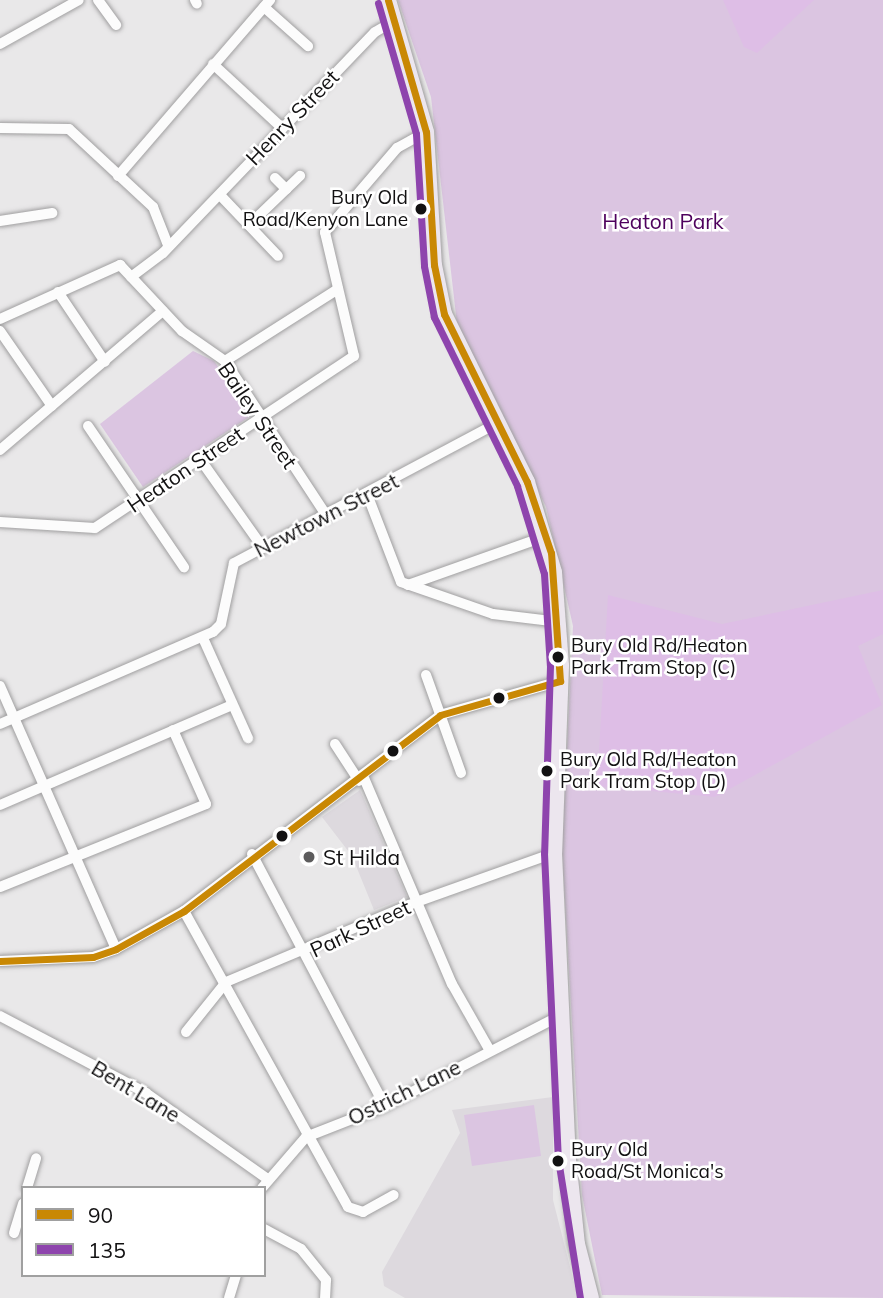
<!DOCTYPE html>
<style>
body{margin:0}
#map{position:relative;width:883px;height:1298px;overflow:hidden;background:#e9e8e9;font-family:Mulish,sans-serif}
div>[style]{position:absolute}
.built>*{inset:0;background:#ddd9de}
.green>*{inset:0;background:#dbc5e1}
.forest>*{inset:0;background:#debee6}
.roads{filter:drop-shadow(0 0 2px #a09fa0) drop-shadow(0 0 2px #a09fa0)}
.minor>*{height:10px;margin:-5px;padding:0 5px;transform-origin:5px;border-radius:5px;background:#fcfcfc}
.primary>*{height:16px;margin:-8px;padding:0 8px;transform-origin:8px;border-radius:8px;background:#ece6ee}
.bus-1>*{height:7px;margin:-3.5px;padding:0 3.5px;transform-origin:3.5px;border-radius:3.5px;background:#c98804}
.bus-2>*{height:7px;margin:-3.5px;padding:0 3.5px;transform-origin:3.5px;border-radius:3.5px;background:#8e44ad}
.dots>*{width:19px;height:19px;translate:-50% -50%;box-sizing:border-box;border:4px solid #fff;border-radius:50%}
span{translate:-50% -50%;white-space:nowrap;text-align:center;line-height:1.15;-webkit-text-stroke:5px #fff;paint-order:stroke}
.bus-label{font-size:19px;color:#121112}
.right{translate:-100% -50%;text-align:right}
.left{translate:0 -50%;text-align:left}
.street-label{font-size:21px;color:#121112}
.park-label{font-size:21px;color:#4e015d}
.poi-label{font-size:21px;color:#121112}
.legend{position:absolute;left:21px;top:1186px;width:245px;height:91px;box-sizing:border-box;background:#fff;border:2px solid #a0a0a0;margin:0;padding:9px 12px;list-style:none;font-size:21px;color:#121112}
.legend li{display:flex;align-items:center;gap:14px;height:35px}
.legend b{width:35px;border:2px solid #a0a0a0}
</style>
<div id="map">
<div class="built">
<i style="clip-path:polygon(360px 790px,407px 897px,374px 910px,352px 856px,322px 817px)"></i>
<i style="clip-path:polygon(553px 1097px,553px 1200px,578px 1298px,405px 1298px,384px 1286px,382px 1272px,460px 1133px,452px 1110px)"></i>
</div>
<div class="green">
<i style="clip-path:polygon(398px 0,883px 0,883px 1298px,602px 1295px,582px 1195px,562px 851px,573px 626px,546px 507px,457px 324px,431px 97px)"></i>
<i style="clip-path:polygon(193px 351px,214px 361px,252px 415px,143px 487px,100px 424px)"></i>
<i style="clip-path:polygon(534px 1105px,541px 1156px,472px 1166px,464px 1115px)"></i>
</div>
<div class="forest">
<i style="clip-path:polygon(723px 0,814px 0,757px 53px,744px 47px)"></i>
<i style="clip-path:polygon(883px 590px,883px 634px,858px 646px,882px 705px,715px 797px,597px 786px,608px 595px,722px 624px)"></i>
</div>
<div class="roads">
<div class="minor">
<i style="left:98px;top:0;width:31px;rotate:54deg"></i>
<i style="left:195px;top:0;width:4px;rotate:63deg"></i>
<i style="left:264px;top:7px;width:59px;rotate:41.6deg"></i>
<i style="left:0;top:44px;width:90px;rotate:-29.1deg"></i>
<i style="left:213px;top:64px;width:91px;rotate:42.8deg"></i>
<i style="left:0;top:128px;width:69px;rotate:0.8deg"></i>
<i style="left:69px;top:129px;width:115px;rotate:42.9deg"></i>
<i style="left:153px;top:207px;width:41px;rotate:68.5deg"></i>
<i style="left:118px;top:176px;width:233px;rotate:-49.2deg"></i>
<i style="left:275px;top:178px;width:16px;rotate:45deg"></i>
<i style="left:220px;top:195px;width:84px;rotate:46.4deg"></i>
<i style="left:0;top:221px;width:53px;rotate:-8.7deg"></i>
<i style="left:249px;top:225px;width:71px;rotate:-43.9deg"></i>
<i style="left:131px;top:277px;width:40px;rotate:-37deg"></i>
<i style="left:163px;top:253px;width:306px;rotate:-46.2deg"></i>
<i style="left:375px;top:32px;width:24px;rotate:-30deg"></i>
<i style="left:58px;top:292px;width:84px;rotate:56.1deg"></i>
<i style="left:0;top:319px;width:132px;rotate:-24.2deg"></i>
<i style="left:120px;top:265px;width:91px;rotate:46.8deg"></i>
<i style="left:182px;top:331px;width:52px;rotate:34.9deg"></i>
<i style="left:225px;top:361px;width:186px;rotate:56.7deg"></i>
<i style="left:0;top:331px;width:91px;rotate:55.3deg"></i>
<i style="left:225px;top:361px;width:134px;rotate:-32.5deg"></i>
<i style="left:88px;top:426px;width:171px;rotate:55.8deg"></i>
<i style="left:0;top:450px;width:214px;rotate:-40.5deg"></i>
<i style="left:200px;top:459px;width:109px;rotate:54.7deg"></i>
<i style="left:367px;top:494px;width:94px;rotate:68.9deg"></i>
<i style="left:401px;top:582px;width:97px;rotate:19.2deg"></i>
<i style="left:493px;top:614px;width:67px;rotate:6.8deg"></i>
<i style="left:0;top:522px;width:95px;rotate:3.6deg"></i>
<i style="left:95px;top:528px;width:311px;rotate:-33.6deg"></i>
<i style="left:354px;top:356px;width:127px;rotate:-103.2deg"></i>
<i style="left:325px;top:232px;width:111px;rotate:-49.4deg"></i>
<i style="left:397px;top:148px;width:33px;rotate:-29deg"></i>
<i style="left:408px;top:585px;width:146px;rotate:-19.5deg"></i>
<i style="left:203px;top:638px;width:110px;rotate:65.8deg"></i>
<i style="left:426px;top:675px;width:104px;rotate:70.3deg"></i>
<i style="left:0;top:686px;width:287px;rotate:66.2deg"></i>
<i style="left:0;top:724px;width:232px;rotate:-23.4deg"></i>
<i style="left:213px;top:632px;width:11px;rotate:-45deg"></i>
<i style="left:221px;top:624px;width:62px;rotate:-78deg"></i>
<i style="left:234px;top:563px;width:294px;rotate:-28deg"></i>
<i style="left:335px;top:744px;width:44px;rotate:57deg"></i>
<i style="left:364px;top:778px;width:224px;rotate:66.9deg"></i>
<i style="left:452px;top:984px;width:75px;rotate:60.4deg"></i>
<i style="left:0;top:805px;width:253px;rotate:-23.3deg"></i>
<i style="left:252px;top:854px;width:285px;rotate:62.2deg"></i>
<i style="left:0;top:887px;width:222px;rotate:-21.9deg"></i>
<i style="left:206px;top:804px;width:81px;rotate:-114deg"></i>
<i style="left:184px;top:911px;width:338px;rotate:61deg"></i>
<i style="left:348px;top:1207px;width:16px;rotate:18deg"></i>
<i style="left:363px;top:1212px;width:35px;rotate:-29deg"></i>
<i style="left:0;top:961px;width:93px;rotate:-2.5deg"></i>
<i style="left:93px;top:957px;width:24px;rotate:-19deg"></i>
<i style="left:116px;top:949px;width:78px;rotate:-29.2deg"></i>
<i style="left:184px;top:911px;width:322px;rotate:-37.4deg"></i>
<i style="left:440px;top:715px;width:125px;rotate:-15.8deg"></i>
<i style="left:0;top:1016px;width:165px;rotate:27.8deg"></i>
<i style="left:146px;top:1093px;width:147px;rotate:35.3deg"></i>
<i style="left:186px;top:1032px;width:64px;rotate:-51.3deg"></i>
<i style="left:226px;top:982px;width:209px;rotate:-22.8deg"></i>
<i style="left:419px;top:901px;width:143px;rotate:-19.6deg"></i>
<i style="left:27px;top:1188px;width:31px;rotate:-73deg"></i>
<i style="left:262px;top:1188px;width:67px;rotate:-49.2deg"></i>
<i style="left:306px;top:1137px;width:85px;rotate:-21.4deg"></i>
<i style="left:385px;top:1106px;width:198px;rotate:-27.3deg"></i>
<i style="left:264px;top:1229px;width:42px;rotate:28.4deg"></i>
<i style="left:301px;top:1249px;width:40px;rotate:51deg"></i>
<i style="left:326px;top:1280px;width:18px;rotate:93deg"></i>
<i style="left:14px;top:1233px;width:31px;rotate:-73deg"></i>
<i style="left:229px;top:1298px;width:24px;rotate:-73deg"></i>
</div>
<div class="primary">
<i style="left:388px;top:0;width:137px;rotate:73.9deg"></i>
<i style="left:426px;top:132px;width:133px;rotate:86.6deg"></i>
<i style="left:434px;top:265px;width:50px;rotate:78.5deg"></i>
<i style="left:444px;top:314px;width:187px;rotate:63.7deg"></i>
<i style="left:527px;top:482px;width:94px;rotate:73.3deg"></i>
<i style="left:554px;top:572px;width:94px;rotate:85.7deg"></i>
<i style="left:561px;top:666px;width:187px;rotate:92.1deg"></i>
<i style="left:554px;top:853px;width:306px;rotate:87.4deg"></i>
<i style="left:568px;top:1159px;width:85px;rotate:84deg"></i>
<i style="left:577px;top:1244px;width:56px;rotate:75.5deg"></i>
</div>
</div>
<div class="bus-1">
<i style="left:0;top:961px;width:93px;rotate:-2.5deg"></i>
<i style="left:93px;top:957px;width:24px;rotate:-19deg"></i>
<i style="left:116px;top:949px;width:78px;rotate:-29.2deg"></i>
<i style="left:184px;top:911px;width:322px;rotate:-37.4deg"></i>
<i style="left:440px;top:715px;width:125px;rotate:-15.8deg"></i>
<i style="left:560px;top:681px;width:128px;rotate:-94deg"></i>
<i style="left:551px;top:553px;width:75px;rotate:-108.7deg"></i>
<i style="left:527px;top:482px;width:187px;rotate:-116.3deg"></i>
<i style="left:444px;top:314px;width:50px;rotate:-101.5deg"></i>
<i style="left:434px;top:265px;width:133px;rotate:-93.4deg"></i>
<i style="left:426px;top:132px;width:137px;rotate:-106.1deg"></i>
</div>
<div class="bus-2">
<i style="left:378px;top:3px;width:136px;rotate:73.8deg"></i>
<i style="left:416px;top:134px;width:132px;rotate:86.5deg"></i>
<i style="left:424px;top:266px;width:52px;rotate:78.9deg"></i>
<i style="left:434px;top:317px;width:188px;rotate:63.8deg"></i>
<i style="left:517px;top:486px;width:92px;rotate:72.9deg"></i>
<i style="left:544px;top:574px;width:92px;rotate:86.3deg"></i>
<i style="left:550px;top:666px;width:187px;rotate:91.8deg"></i>
<i style="left:544px;top:853px;width:306px;rotate:87.4deg"></i>
<i style="left:558px;top:1159px;width:141px;rotate:81deg"></i>
</div>
<div class="dots">
<i style="left:421px;top:209px;background:#121112"></i>
<i style="left:558px;top:657px;background:#121112"></i>
<i style="left:499px;top:698px;background:#121112"></i>
<i style="left:393px;top:751px;background:#121112"></i>
<i style="left:547px;top:771px;background:#121112"></i>
<i style="left:282px;top:836px;background:#121112"></i>
<i style="left:309px;top:857px;background:#5d5c5d"></i>
<i style="left:558px;top:1161px;background:#121112"></i>
</div>
<div class="bus-label">
<span class="right" style="left:408px;top:209px">Bury Old<br>Road/Kenyon Lane</span>
<span class="left" style="left:571px;top:657px">Bury Old Rd/Heaton<br>Park Tram Stop (C)</span>
<span class="left" style="left:560px;top:771px">Bury Old Rd/Heaton<br>Park Tram Stop (D)</span>
<span class="left" style="left:571px;top:1161px">Bury Old<br>Road/St Monica's</span>
</div>
<div class="street-label">
<span style="left:292px;top:117px;rotate:-46deg">Henry Street</span>
<span style="left:258px;top:415px;rotate:56deg">Bailey Street</span>
<span style="left:185px;top:469px;rotate:-34deg">Heaton Street</span>
<span style="left:326px;top:515px;rotate:-27deg">Newtown Street</span>
<span style="left:360px;top:928px;rotate:-25deg">Park Street</span>
<span style="left:136px;top:1091px;rotate:31deg">Bent Lane</span>
<span style="left:404px;top:1092px;rotate:-26deg">Ostrich Lane</span>
</div>
<div class="park-label">
<span style="left:663px;top:221px">Heaton Park</span>
</div>
<div class="poi-label">
<span class="left" style="left:323px;top:857px">St Hilda</span>
</div>
<ul class="legend">
<li><b style="height:9px;background:#c98804"></b>90</li>
<li><b style="height:9px;background:#8e44ad"></b>135</li>
</ul>
</div>
